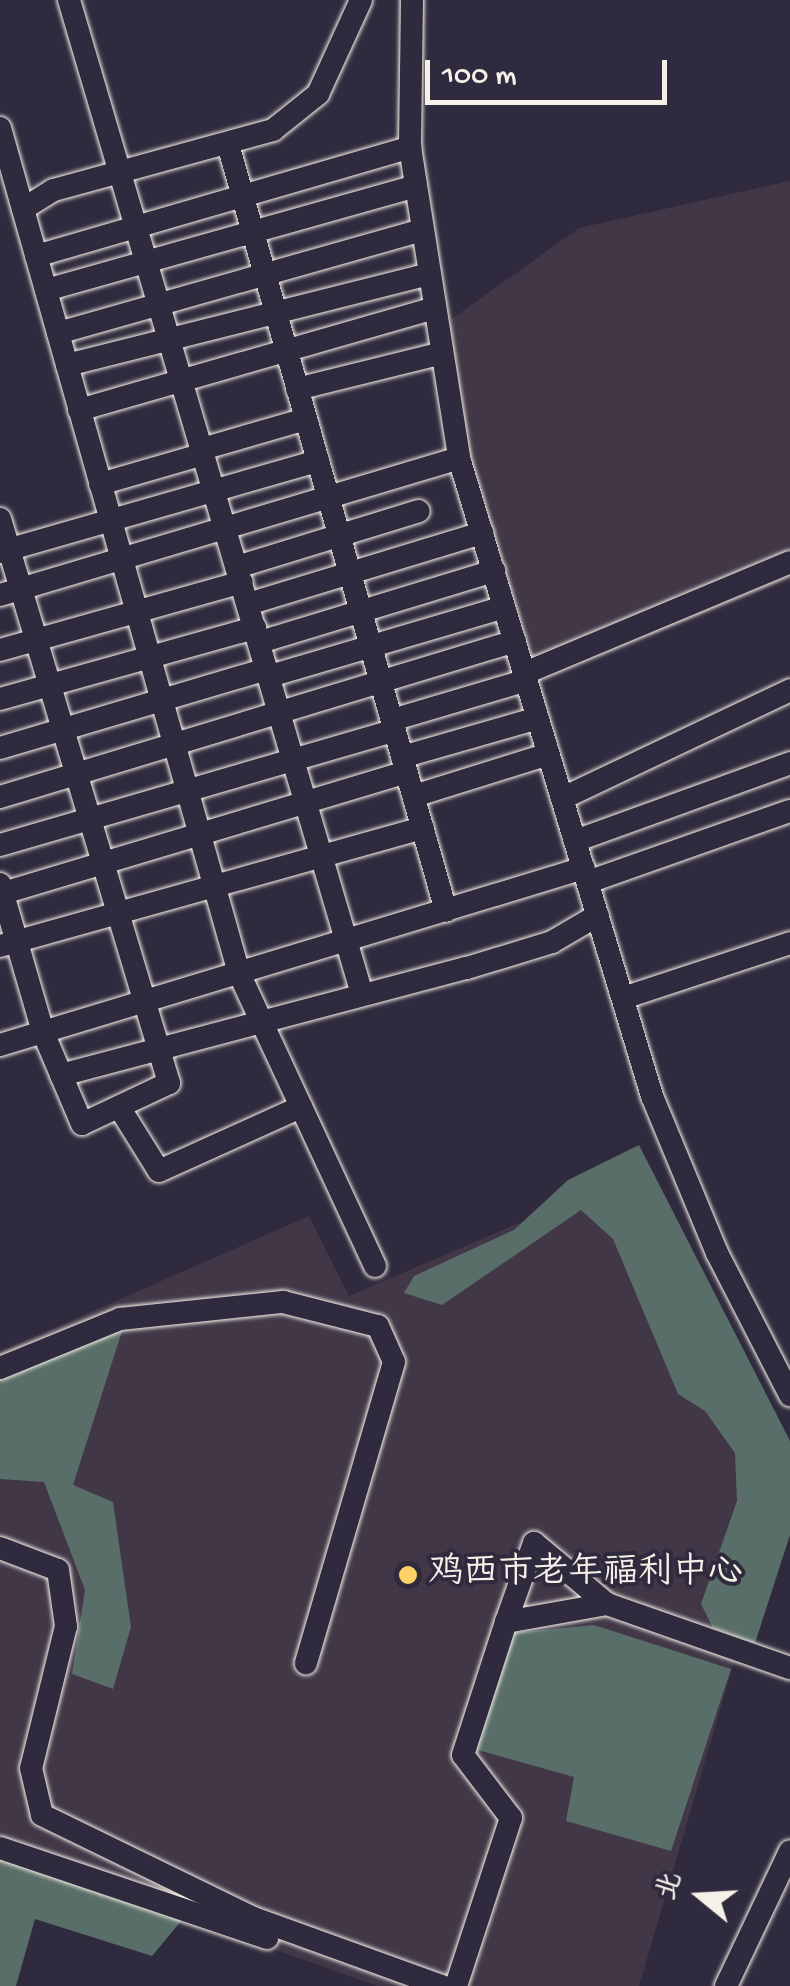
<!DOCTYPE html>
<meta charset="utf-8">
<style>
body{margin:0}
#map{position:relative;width:790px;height:1986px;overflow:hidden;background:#2f2a3d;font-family:"Gochi Hand","LXGW WenKai TC",sans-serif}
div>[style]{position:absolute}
.built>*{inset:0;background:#413747}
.green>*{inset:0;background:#596e68}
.roads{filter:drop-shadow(0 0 2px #f4f1e8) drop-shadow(0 0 2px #f4f1e8)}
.minor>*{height:22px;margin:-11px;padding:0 11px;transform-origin:11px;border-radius:11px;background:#2f2a3d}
.dots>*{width:28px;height:28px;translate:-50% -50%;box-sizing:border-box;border:5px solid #2f2a3d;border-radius:50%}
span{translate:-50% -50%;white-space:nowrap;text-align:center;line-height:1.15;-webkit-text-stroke:8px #2f2a3d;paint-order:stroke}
.poi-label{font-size:35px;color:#f4f1e8}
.left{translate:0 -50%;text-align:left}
.north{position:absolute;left:650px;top:1846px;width:100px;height:100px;-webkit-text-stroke:8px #2f2a3d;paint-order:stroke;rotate:288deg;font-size:28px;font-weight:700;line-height:40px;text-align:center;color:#f4f1e8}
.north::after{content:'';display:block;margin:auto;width:35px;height:45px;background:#f4f1e8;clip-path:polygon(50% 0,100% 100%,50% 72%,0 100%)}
.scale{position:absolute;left:425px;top:60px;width:242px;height:45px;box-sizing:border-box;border:5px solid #f4f1e8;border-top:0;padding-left:12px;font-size:30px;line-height:35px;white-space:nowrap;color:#f4f1e8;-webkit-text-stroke:8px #2f2a3d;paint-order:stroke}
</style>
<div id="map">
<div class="built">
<i style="clip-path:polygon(790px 181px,790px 579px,540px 679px,468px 449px,450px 320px,579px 228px)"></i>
<i style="clip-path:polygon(626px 1177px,787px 1482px,639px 1986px,377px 1986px,0 1851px,0 1352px,309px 1216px,349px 1296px)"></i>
</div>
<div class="green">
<i style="clip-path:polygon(639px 1145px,790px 1441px,790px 1535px,755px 1643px,713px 1628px,701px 1604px,737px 1501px,735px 1453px,705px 1411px,678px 1394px,613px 1239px,581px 1210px,442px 1305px,404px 1293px,414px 1276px,514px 1230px,568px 1180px)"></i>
<i style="clip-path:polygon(122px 1331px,73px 1485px,113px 1502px,131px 1627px,113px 1689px,72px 1674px,85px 1590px,44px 1482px,0 1479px,0 1374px,88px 1335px)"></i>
<i style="clip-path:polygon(594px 1625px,731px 1669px,671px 1851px,566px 1821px,574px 1777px,474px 1749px,511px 1633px)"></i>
<i style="clip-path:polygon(0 1859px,182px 1920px,152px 1956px,35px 1919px,16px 1986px,0 1986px)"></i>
</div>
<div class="roads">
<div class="minor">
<i style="left:69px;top:0;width:1036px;rotate:73.58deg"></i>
<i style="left:412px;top:0;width:147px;rotate:90.8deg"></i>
<i style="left:410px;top:147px;width:315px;rotate:81deg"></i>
<i style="left:459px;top:458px;width:667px;rotate:73.17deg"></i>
<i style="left:652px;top:1096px;width:170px;rotate:67.5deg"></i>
<i style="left:717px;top:1253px;width:160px;rotate:62.8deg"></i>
<i style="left:0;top:128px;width:878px;rotate:74.21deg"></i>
<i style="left:239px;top:973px;width:323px;rotate:65.1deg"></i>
<i style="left:229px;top:148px;width:793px;rotate:74.12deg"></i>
<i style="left:23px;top:209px;width:36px;rotate:-32deg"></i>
<i style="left:54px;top:190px;width:227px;rotate:-15.3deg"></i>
<i style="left:273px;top:130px;width:58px;rotate:-38.7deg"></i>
<i style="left:318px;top:94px;width:103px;rotate:-65.4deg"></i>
<i style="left:36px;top:256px;width:390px;rotate:-16.2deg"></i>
<i style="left:46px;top:290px;width:384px;rotate:-15.7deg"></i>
<i style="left:58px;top:333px;width:379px;rotate:-15.8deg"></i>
<i style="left:67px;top:365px;width:373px;rotate:-14.1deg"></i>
<i style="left:297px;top:389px;width:149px;rotate:-13.9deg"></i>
<i style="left:79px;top:410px;width:370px;rotate:-16deg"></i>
<i style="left:202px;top:449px;width:108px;rotate:-16.1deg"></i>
<i style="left:100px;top:484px;width:108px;rotate:-16.1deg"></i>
<i style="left:0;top:519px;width:589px;rotate:73.32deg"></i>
<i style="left:169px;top:1083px;width:96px;rotate:154.8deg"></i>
<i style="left:82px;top:1124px;width:100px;rotate:-113deg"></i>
<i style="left:43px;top:1032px;width:154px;rotate:-106.2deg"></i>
<i style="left:0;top:552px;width:331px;rotate:-16deg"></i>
<i style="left:237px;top:567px;width:190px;rotate:-17.1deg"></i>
<i style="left:0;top:595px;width:479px;rotate:-16.6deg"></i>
<i style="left:248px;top:604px;width:245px;rotate:-16.9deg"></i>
<i style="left:260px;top:642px;width:245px;rotate:-16.9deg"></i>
<i style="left:0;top:650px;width:251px;rotate:-15.7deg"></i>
<i style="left:525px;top:673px;width:287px;rotate:-22.7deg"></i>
<i style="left:270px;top:676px;width:244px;rotate:-16.4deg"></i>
<i style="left:0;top:699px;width:265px;rotate:-15.6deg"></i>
<i style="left:392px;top:720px;width:141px;rotate:-16.5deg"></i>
<i style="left:0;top:748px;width:278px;rotate:-16.5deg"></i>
<i style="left:402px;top:757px;width:141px;rotate:-16deg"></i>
<i style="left:414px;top:796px;width:141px;rotate:-17.3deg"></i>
<i style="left:0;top:797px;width:538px;rotate:-16.85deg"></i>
<i style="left:563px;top:798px;width:251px;rotate:-25.4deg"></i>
<i style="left:575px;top:841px;width:229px;rotate:-19.9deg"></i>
<i style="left:0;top:845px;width:411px;rotate:-16.2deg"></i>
<i style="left:588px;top:882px;width:214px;rotate:-19.4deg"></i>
<i style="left:0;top:894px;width:424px;rotate:-16.7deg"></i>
<i style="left:0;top:946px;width:439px;rotate:-15.6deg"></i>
<i style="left:623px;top:998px;width:176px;rotate:-18.2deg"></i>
<i style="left:0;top:1045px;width:610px;rotate:-16.86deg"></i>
<i style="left:61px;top:1075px;width:420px;rotate:-14.8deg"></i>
<i style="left:467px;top:968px;width:89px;rotate:-17deg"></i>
<i style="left:552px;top:942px;width:53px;rotate:-30.4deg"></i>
<i style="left:119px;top:1107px;width:75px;rotate:58deg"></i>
<i style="left:159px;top:1171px;width:156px;rotate:-24.3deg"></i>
<i style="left:0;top:1368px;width:130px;rotate:-22.2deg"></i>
<i style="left:120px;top:1319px;width:164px;rotate:-6deg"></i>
<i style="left:283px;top:1302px;width:98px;rotate:14.2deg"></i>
<i style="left:378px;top:1326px;width:39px;rotate:66deg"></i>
<i style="left:394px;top:1362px;width:314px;rotate:106.3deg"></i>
<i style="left:0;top:1548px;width:62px;rotate:20.8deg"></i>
<i style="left:58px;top:1570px;width:57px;rotate:81.9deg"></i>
<i style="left:66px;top:1626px;width:146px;rotate:103.8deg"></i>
<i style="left:31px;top:1768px;width:48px;rotate:76.8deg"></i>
<i style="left:42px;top:1815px;width:233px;rotate:26deg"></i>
<i style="left:251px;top:1917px;width:203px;rotate:19.9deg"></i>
<i style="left:506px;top:1622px;width:84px;rotate:-70.5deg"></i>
<i style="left:534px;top:1543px;width:95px;rotate:39.9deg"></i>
<i style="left:607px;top:1604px;width:194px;rotate:19.3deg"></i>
<i style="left:0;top:1848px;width:282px;rotate:18.6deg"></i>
<i style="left:456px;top:1986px;width:177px;rotate:-71.9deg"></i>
<i style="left:511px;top:1818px;width:79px;rotate:-127.3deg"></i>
<i style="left:463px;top:1755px;width:140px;rotate:-72.1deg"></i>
<i style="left:506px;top:1622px;width:103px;rotate:-10.1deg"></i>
<i style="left:726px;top:1986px;width:149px;rotate:-64.6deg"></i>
</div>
</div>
<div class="dots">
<i style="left:408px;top:1575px;background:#ffd166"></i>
</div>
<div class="poi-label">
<span class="left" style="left:428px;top:1575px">鸡西市老年福利中心</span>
</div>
<div class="north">北</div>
<div class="scale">100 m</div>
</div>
